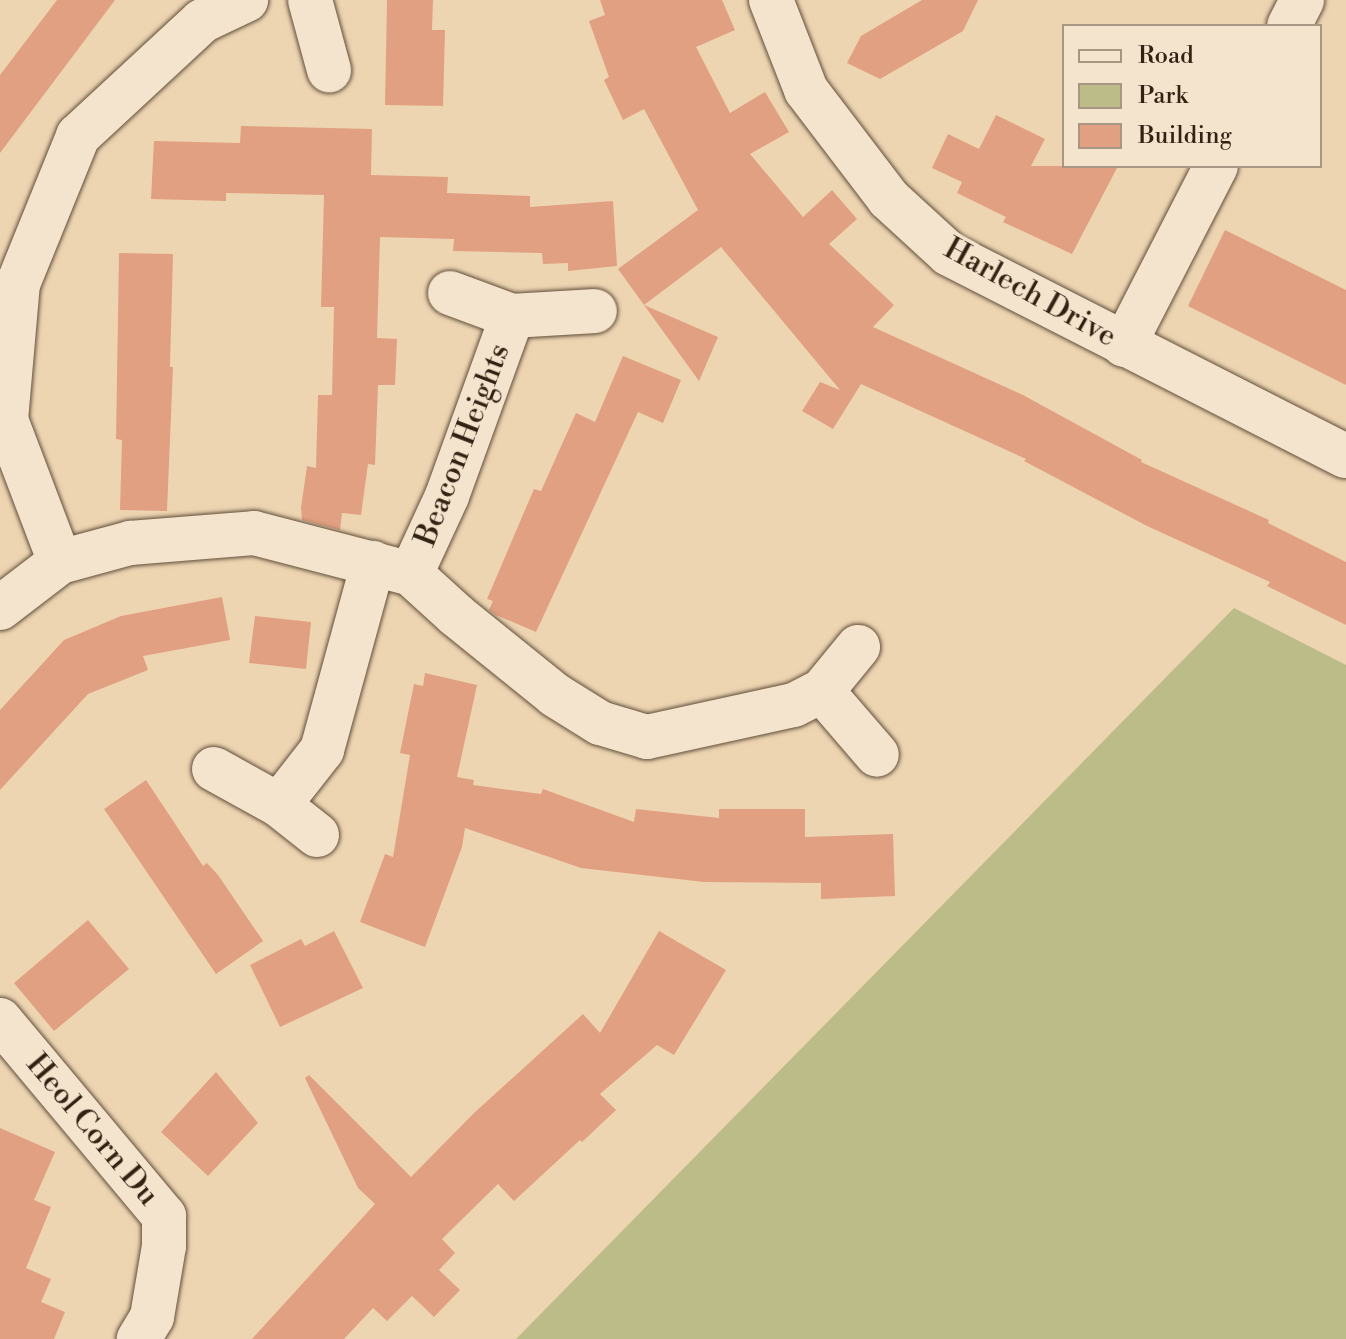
<!DOCTYPE html>
<style>
body{margin:0}
#map{position:relative;width:1346px;height:1339px;overflow:hidden;background:#eed5b2;font-family:"Libre Bodoni",serif}
div>[style]{position:absolute}
.green>*{inset:0;background:#bcbc89}
.building>*{inset:0;background:#e1a081}
.roads{filter:drop-shadow(0 0 2px #614f3b) drop-shadow(0 0 2px #614f3b)}
.street>*{height:44px;margin:-22px;padding:0 22px;transform-origin:22px;border-radius:22px;background:#f4e4cd}
span{translate:-50% -50%;white-space:nowrap;text-align:center;line-height:1.15;-webkit-text-stroke:7px #f4e4cd;paint-order:stroke}
.street-label{font-size:30px;color:#322213}
.legend{position:absolute;left:1062px;top:24px;width:260px;height:144px;box-sizing:border-box;background:#f4e4cd;border:2px solid #a69683;margin:0;padding:10px 14px;list-style:none;font-size:24px;color:#322213}
.legend li{display:flex;align-items:center;gap:16px;height:40px}
.legend b{width:40px;border:2px solid #a69683}
</style>
<div id="map">
<div class="green">
<i style="clip-path:polygon(1234px 608px,1346px 665px,1346px 1339px,516px 1339px)"></i>
</div>
<div class="building">
<i style="clip-path:polygon(57px 0,115px 0,0 153px,0 75px)"></i>
<i style="clip-path:polygon(387px 0,433px 0,432px 30px,445px 30px,443px 106px,385px 105px)"></i>
<i style="clip-path:polygon(600px 0,722px 0,735px 30px,696px 47px,730px 113px,765px 92px,789px 132px,750px 154px,803px 217px,832px 190px,857px 219px,829px 244px,894px 305px,873px 327px,1023px 395px,1142px 460px,1141px 462px,1269px 520px,1268px 523px,1346px 562px,1346px 625px,1267px 586px,1270px 582px,1147px 526px,1024px 461px,1026px 459px,861px 384px,833px 429px,802px 411px,820px 382px,840px 390px,721px 247px,644px 305px,618px 269px,698px 210px,644px 109px,623px 120px,604px 80px,609px 77px,589px 21px,605px 15px)"></i>
<i style="clip-path:polygon(922px 0,978px 0,963px 31px,880px 79px,847px 63px,861px 36px)"></i>
<i style="clip-path:polygon(996px 115px,1045px 139px,1031px 166px,1118px 166px,1072px 254px,1003px 222px,1006px 217px,957px 193px,962px 182px,932px 168px,948px 134px,979px 149px)"></i>
<i style="clip-path:polygon(241px 126px,372px 129px,371px 175px,448px 177px,447px 193px,530px 196px,530px 207px,613px 201px,617px 266px,568px 271px,568px 263px,543px 264px,542px 253px,453px 251px,454px 239px,380px 237px,377px 338px,397px 339px,395px 385px,378px 385px,375px 465px,368px 464px,361px 515px,342px 513px,340px 530px,302px 520px,301px 508px,307px 466px,316px 468px,318px 395px,332px 395px,334px 307px,321px 307px,324px 195px,226px 193px,226px 201px,151px 199px,154px 141px,240px 143px)"></i>
<i style="clip-path:polygon(1225px 230px,1346px 290px,1346px 385px,1188px 306px)"></i>
<i style="clip-path:polygon(119px 253px,173px 254px,170px 367px,173px 367px,167px 511px,120px 510px,122px 440px,116px 439px)"></i>
<i style="clip-path:polygon(644px 305px,718px 337px,699px 381px)"></i>
<i style="clip-path:polygon(623px 356px,681px 380px,663px 423px,638px 412px,536px 632px,496px 615px,489px 610px,493px 601px,487px 599px,534px 489px,541px 491px,576px 413px,595px 422px)"></i>
<i style="clip-path:polygon(222px 597px,230px 640px,143px 656px,148px 670px,88px 694px,0 790px,0 710px,64px 640px,121px 616px)"></i>
<i style="clip-path:polygon(255px 616px,311px 622px,306px 669px,249px 663px)"></i>
<i style="clip-path:polygon(425px 673px,477px 685px,457px 777px,474px 780px,473px 785px,541px 794px,543px 789px,634px 822px,636px 809px,719px 818px,719px 809px,805px 809px,805px 837px,893px 834px,895px 896px,821px 899px,821px 883px,704px 882px,581px 868px,465px 828px,462px 847px,425px 947px,360px 922px,385px 854px,393px 857px,410px 755px,400px 753px,414px 684px,423px 686px)"></i>
<i style="clip-path:polygon(146px 780px,203px 866px,207px 863px,218px 875px,263px 941px,216px 974px,104px 809px)"></i>
<i style="clip-path:polygon(88px 920px,129px 969px,54px 1031px,14px 983px)"></i>
<i style="clip-path:polygon(334px 931px,363px 988px,280px 1027px,250px 965px,301px 939px,305px 946px)"></i>
<i style="clip-path:polygon(659px 931px,726px 970px,674px 1055px,657px 1045px,600px 1094px,616px 1110px,582px 1142px,580px 1140px,514px 1201px,498px 1184px,442px 1239px,455px 1253px,439px 1270px,460px 1290px,434px 1317px,412px 1296px,387px 1321px,373px 1308px,344px 1339px,252px 1339px,375px 1204px,358px 1188px,305px 1078px,309px 1075px,411px 1177px,473px 1114px,583px 1014px,600px 1033px)"></i>
<i style="clip-path:polygon(216px 1072px,258px 1123px,208px 1176px,161px 1132px)"></i>
<i style="clip-path:polygon(0 1128px,55px 1152px,34px 1200px,51px 1207px,26px 1268px,51px 1279px,41px 1302px,65px 1312px,54px 1339px,0 1339px)"></i>
</div>
<div class="roads">
<div class="street">
<i style="left:310px;top:0;width:73px;rotate:74.8deg"></i>
<i style="left:771px;top:0;width:97px;rotate:68.7deg"></i>
<i style="left:806px;top:90px;width:137px;rotate:52.7deg"></i>
<i style="left:889px;top:199px;width:81px;rotate:42.5deg"></i>
<i style="left:949px;top:254px;width:445px;rotate:27deg"></i>
<i style="left:1289px;top:26px;width:29px;rotate:-63deg"></i>
<i style="left:450px;top:293px;width:66px;rotate:20.4deg"></i>
<i style="left:1124px;top:345px;width:201px;rotate:-62.8deg"></i>
<i style="left:60px;top:562px;width:152px;rotate:-110.8deg"></i>
<i style="left:6px;top:420px;width:137px;rotate:-85deg"></i>
<i style="left:18px;top:284px;width:160px;rotate:-67.9deg"></i>
<i style="left:78px;top:136px;width:169px;rotate:-42.8deg"></i>
<i style="left:202px;top:21px;width:49px;rotate:-25.5deg"></i>
<i style="left:411px;top:574px;width:86px;rotate:-65.2deg"></i>
<i style="left:447px;top:496px;width:191px;rotate:-70.1deg"></i>
<i style="left:512px;top:316px;width:83px;rotate:-3.4deg"></i>
<i style="left:0;top:608px;width:76px;rotate:-37.5deg"></i>
<i style="left:60px;top:562px;width:73px;rotate:-15.2deg"></i>
<i style="left:130px;top:543px;width:124px;rotate:-4.6deg"></i>
<i style="left:254px;top:533px;width:162px;rotate:14.6deg"></i>
<i style="left:411px;top:574px;width:61px;rotate:42.3deg"></i>
<i style="left:456px;top:615px;width:127px;rotate:38.9deg"></i>
<i style="left:555px;top:695px;width:53px;rotate:31.9deg"></i>
<i style="left:600px;top:723px;width:49px;rotate:16.6deg"></i>
<i style="left:647px;top:737px;width:150px;rotate:-12.3deg"></i>
<i style="left:794px;top:705px;width:31px;rotate:-27deg"></i>
<i style="left:822px;top:691px;width:57px;rotate:-50.7deg"></i>
<i style="left:822px;top:691px;width:84px;rotate:49.3deg"></i>
<i style="left:214px;top:769px;width:74px;rotate:29deg"></i>
<i style="left:317px;top:835px;width:48px;rotate:-141.7deg"></i>
<i style="left:279px;top:805px;width:70px;rotate:-52deg"></i>
<i style="left:322px;top:750px;width:194px;rotate:-74.7deg"></i>
<i style="left:0;top:1020px;width:256px;rotate:50.1deg"></i>
<i style="left:164px;top:1216px;width:30px;rotate:90deg"></i>
<i style="left:164px;top:1246px;width:72px;rotate:99.6deg"></i>
<i style="left:152px;top:1317px;width:26px;rotate:121deg"></i>
</div>
</div>
<div class="street-label">
<span style="left:1030px;top:293px;rotate:29deg">Harlech Drive</span>
<span style="left:463px;top:445px;rotate:-69deg">Beacon Heights</span>
<span style="left:92px;top:1130px;rotate:50deg">Heol Corn Du</span>
</div>
<ul class="legend">
<li><b style="height:10px;background:#f4e4cd"></b>Road</li>
<li><b style="height:22px;background:#bcbc89"></b>Park</li>
<li><b style="height:22px;background:#e1a081"></b>Building</li>
</ul>
</div>
